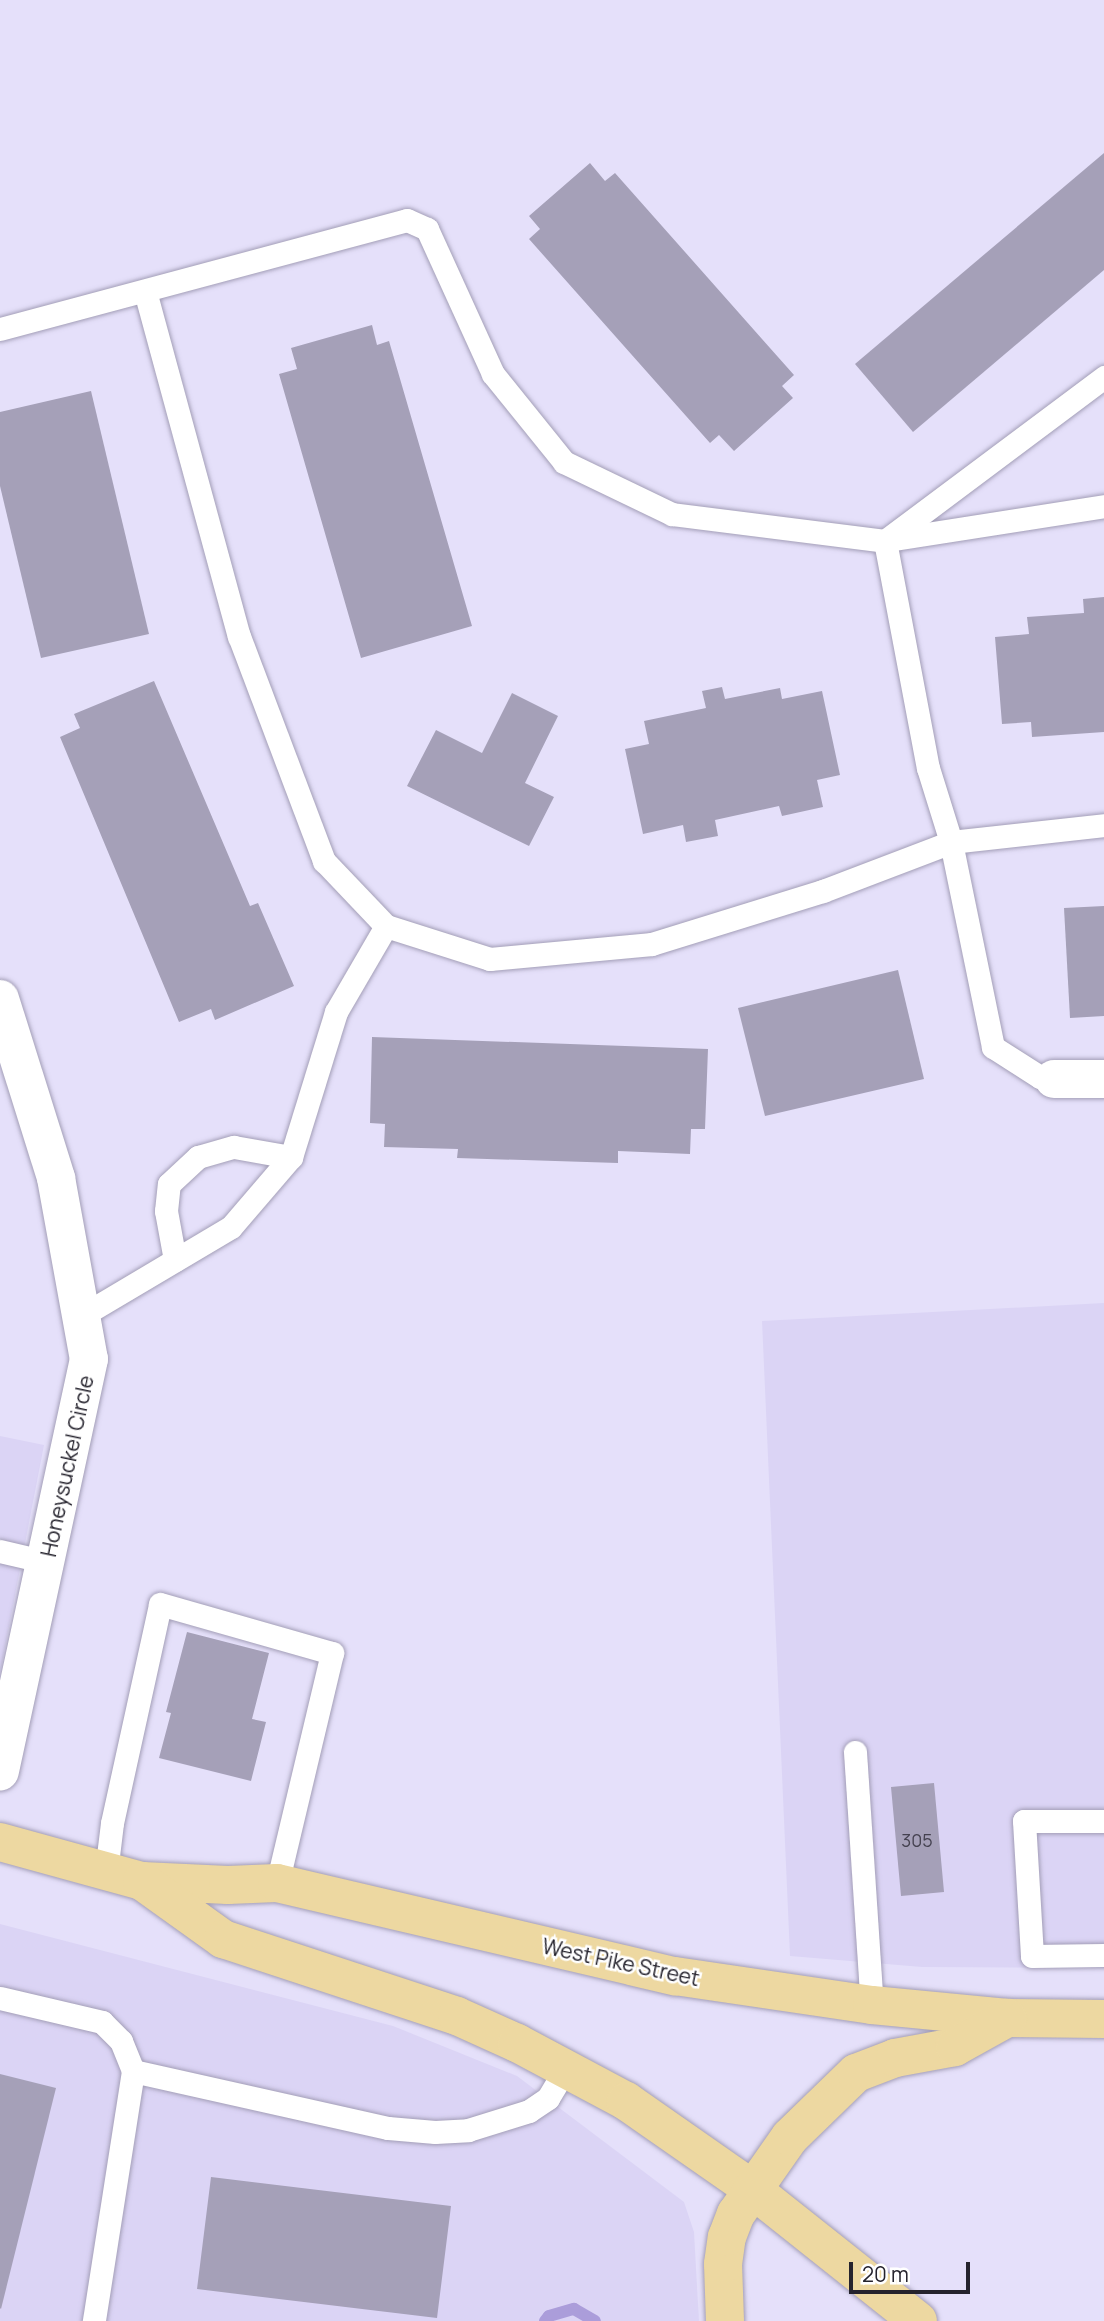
<!DOCTYPE html>
<style>
body{margin:0}
#map{position:relative;width:1104px;height:2321px;overflow:hidden;background:#e5e0fa;font-family:Manrope,sans-serif}
div>[style]{position:absolute}
.built>*{inset:0;background:#dbd4f5}
.stream>*{height:12px;margin:-6px;padding:0 6px;transform-origin:6px;border-radius:6px;background:#ab9dda}
.building>*{inset:0;background:#a5a0b8}
.roads{filter:drop-shadow(0 0 2px #a39eb7) drop-shadow(0 0 2px #a39eb7)}
.lane>*{height:23px;margin:-11.5px;padding:0 11.5px;transform-origin:11.5px;border-radius:11.5px;background:#fff}
.street>*{height:38px;margin:-19px;padding:0 19px;transform-origin:19px;border-radius:19px;background:#fff}
.primary>*{height:38px;margin:-19px;padding:0 19px;transform-origin:19px;border-radius:19px;background:#edd8a1}
span{translate:-50% -50%;white-space:nowrap;text-align:center;line-height:1.15;-webkit-text-stroke:5px #fff;paint-order:stroke}
.number-label{font-size:18px;color:#454250}
.number-label span{-webkit-text-stroke-width:0}
.street-label{font-size:21px;color:#25232d}
.scale{position:absolute;left:849px;top:2262px;width:121px;height:32px;box-sizing:border-box;border:4px solid #25232d;border-top:0;padding-left:9px;font-size:21px;line-height:24px;white-space:nowrap;color:#25232d;-webkit-text-stroke:5px #fff;paint-order:stroke}
</style>
<div id="map">
<div class="built">
<i style="clip-path:polygon(1104px 1303px,1104px 1968px,922px 1967px,790px 1956px,762px 1321px)"></i>
<i style="clip-path:polygon(0 1436px,44px 1445px,0 1673px)"></i>
<i style="clip-path:polygon(0 1924px,393px 2026px,517px 2076px,684px 2202px,694px 2232px,699px 2321px,0 2321px)"></i>
</div>
<div class="stream">
<i style="left:545px;top:2321px;width:6px;rotate:-51deg"></i>
<i style="left:549px;top:2316px;width:26px;rotate:-16deg"></i>
<i style="left:574px;top:2309px;width:24px;rotate:30deg"></i>
</div>
<div class="building">
<i style="clip-path:polygon(1104px 153px,1104px 270px,913px 432px,855px 364px)"></i>
<i style="clip-path:polygon(590px 163px,605px 181px,615px 173px,794px 375px,782px 386px,793px 398px,734px 451px,719px 435px,710px 443px,529px 239px,540px 229px,529px 216px)"></i>
<i style="clip-path:polygon(372px 325px,377px 345px,389px 341px,472px 626px,361px 658px,279px 374px,297px 369px,291px 348px)"></i>
<i style="clip-path:polygon(91px 391px,149px 634px,41px 658px,0 486px,0 412px)"></i>
<i style="clip-path:polygon(1104px 597px,1104px 732px,1032px 737px,1031px 722px,1002px 724px,995px 637px,1029px 634px,1027px 617px,1084px 613px,1083px 599px)"></i>
<i style="clip-path:polygon(154px 681px,250px 906px,258px 903px,294px 986px,215px 1020px,211px 1009px,179px 1022px,60px 737px,80px 728px,74px 714px)"></i>
<i style="clip-path:polygon(722px 687px,725px 699px,780px 688px,782px 699px,822px 691px,840px 775px,817px 780px,823px 807px,782px 816px,779px 806px,715px 820px,718px 836px,686px 842px,683px 825px,643px 834px,625px 749px,649px 744px,644px 721px,706px 708px,702px 691px)"></i>
<i style="clip-path:polygon(512px 693px,558px 716px,525px 783px,554px 797px,529px 846px,407px 786px,436px 730px,482px 753px)"></i>
<i style="clip-path:polygon(1104px 906px,1104px 1016px,1070px 1018px,1064px 908px)"></i>
<i style="clip-path:polygon(898px 970px,924px 1079px,765px 1116px,738px 1008px)"></i>
<i style="clip-path:polygon(372px 1037px,708px 1049px,705px 1129px,691px 1129px,690px 1154px,618px 1151px,618px 1163px,457px 1158px,458px 1149px,384px 1147px,385px 1124px,370px 1123px)"></i>
<i style="clip-path:polygon(187px 1632px,269px 1653px,252px 1719px,266px 1722px,251px 1781px,159px 1758px,171px 1713px,166px 1712px)"></i>
<i style="clip-path:polygon(934px 1783px,944px 1892px,901px 1896px,891px 1787px)"></i>
<i style="clip-path:polygon(0 2074px,56px 2088px,1px 2309px,0 2308px)"></i>
<i style="clip-path:polygon(211px 2177px,451px 2206px,437px 2318px,197px 2289px)"></i>
</div>
<div class="roads">
<div class="lane">
<i style="left:145px;top:291px;width:358px;rotate:74.8deg"></i>
<i style="left:239px;top:636px;width:241px;rotate:69.3deg"></i>
<i style="left:324px;top:861px;width:90px;rotate:46.4deg"></i>
<i style="left:0;top:329px;width:421px;rotate:-15deg"></i>
<i style="left:407px;top:220px;width:22px;rotate:24deg"></i>
<i style="left:427px;top:229px;width:159px;rotate:65.5deg"></i>
<i style="left:493px;top:374px;width:113px;rotate:51.1deg"></i>
<i style="left:564px;top:462px;width:120px;rotate:25.7deg"></i>
<i style="left:672px;top:514px;width:215px;rotate:7.2deg"></i>
<i style="left:885px;top:541px;width:231px;rotate:79.3deg"></i>
<i style="left:928px;top:768px;width:77px;rotate:72.7deg"></i>
<i style="left:951px;top:842px;width:137px;rotate:159.1deg"></i>
<i style="left:823px;top:891px;width:179px;rotate:162.8deg"></i>
<i style="left:652px;top:944px;width:163px;rotate:174.7deg"></i>
<i style="left:490px;top:959px;width:109px;rotate:-162.4deg"></i>
<i style="left:386px;top:926px;width:99px;rotate:120.2deg"></i>
<i style="left:336px;top:1012px;width:152px;rotate:107.2deg"></i>
<i style="left:291px;top:1157px;width:92px;rotate:130.6deg"></i>
<i style="left:231px;top:1227px;width:174px;rotate:149.3deg"></i>
<i style="left:888px;top:540px;width:219px;rotate:-8.9deg"></i>
<i style="left:885px;top:541px;width:274px;rotate:-36.8deg"></i>
<i style="left:1054px;top:1079px;width:14px;rotate:-172deg"></i>
<i style="left:1040px;top:1077px;width:56px;rotate:-147.4deg"></i>
<i style="left:993px;top:1047px;width:209px;rotate:-101.6deg"></i>
<i style="left:951px;top:842px;width:154px;rotate:-6.3deg"></i>
<i style="left:175px;top:1260px;width:50px;rotate:-100.4deg"></i>
<i style="left:166px;top:1211px;width:27px;rotate:-84deg"></i>
<i style="left:169px;top:1184px;width:40px;rotate:-43deg"></i>
<i style="left:198px;top:1157px;width:37px;rotate:-16deg"></i>
<i style="left:234px;top:1147px;width:58px;rotate:10deg"></i>
<i style="left:0;top:1551px;width:48px;rotate:13.2deg"></i>
<i style="left:855px;top:1752px;width:254px;rotate:86.2deg"></i>
<i style="left:1104px;top:1821px;width:80px;rotate:180deg"></i>
<i style="left:1024px;top:1821px;width:135px;rotate:86.6deg"></i>
<i style="left:1032px;top:1956px;width:72px;rotate:-0.8deg"></i>
<i style="left:106px;top:1872px;width:49px;rotate:-83deg"></i>
<i style="left:112px;top:1823px;width:224px;rotate:-77.6deg"></i>
<i style="left:160px;top:1604px;width:179px;rotate:15.9deg"></i>
<i style="left:332px;top:1653px;width:236px;rotate:103.4deg"></i>
<i style="left:0;top:1998px;width:105px;rotate:13.2deg"></i>
<i style="left:102px;top:2022px;width:27px;rotate:45deg"></i>
<i style="left:121px;top:2041px;width:32px;rotate:68deg"></i>
<i style="left:133px;top:2071px;width:253px;rotate:98.9deg"></i>
<i style="left:133px;top:2071px;width:261px;rotate:12.6deg"></i>
<i style="left:388px;top:2128px;width:47px;rotate:4.9deg"></i>
<i style="left:435px;top:2132px;width:33px;rotate:-3deg"></i>
<i style="left:468px;top:2130px;width:64px;rotate:-17.3deg"></i>
<i style="left:529px;top:2111px;width:23px;rotate:-34deg"></i>
<i style="left:548px;top:2098px;width:35px;rotate:-59deg"></i>
</div>
<div class="street">
<i style="left:0;top:999px;width:188px;rotate:72.6deg"></i>
<i style="left:56px;top:1178px;width:184px;rotate:79.7deg"></i>
<i style="left:89px;top:1359px;width:422px;rotate:102.2deg"></i>
<i style="left:1054px;top:1079px;width:50px"></i>
</div>
<div class="primary">
<i style="left:0;top:1842px;width:147px;rotate:15.4deg"></i>
<i style="left:142px;top:1881px;width:86px;rotate:2.7deg"></i>
<i style="left:228px;top:1885px;width:49px;rotate:-2.3deg"></i>
<i style="left:277px;top:1883px;width:409px;rotate:13.2deg"></i>
<i style="left:675px;top:1976px;width:199px;rotate:8.4deg"></i>
<i style="left:872px;top:2005px;width:136px;rotate:5.5deg"></i>
<i style="left:1007px;top:2018px;width:97px;rotate:0.6deg"></i>
<i style="left:142px;top:1881px;width:100px;rotate:35.6deg"></i>
<i style="left:223px;top:1939px;width:246px;rotate:18.2deg"></i>
<i style="left:457px;top:2016px;width:66px;rotate:24.2deg"></i>
<i style="left:517px;top:2043px;width:123px;rotate:28deg"></i>
<i style="left:626px;top:2101px;width:154px;rotate:34.9deg"></i>
<i style="left:752px;top:2189px;width:212px;rotate:38.5deg"></i>
<i style="left:725px;top:2321px;width:57px;rotate:-92deg"></i>
<i style="left:723px;top:2264px;width:27px;rotate:-82deg"></i>
<i style="left:727px;top:2237px;width:25px;rotate:-69deg"></i>
<i style="left:736px;top:2214px;width:94px;rotate:-55deg"></i>
<i style="left:790px;top:2137px;width:92px;rotate:-44.1deg"></i>
<i style="left:856px;top:2073px;width:42px;rotate:-21deg"></i>
<i style="left:895px;top:2058px;width:61px;rotate:-10.4deg"></i>
<i style="left:955px;top:2047px;width:60px;rotate:-29.1deg"></i>
</div>
</div>
<div class="number-label">
<span style="left:917px;top:1840px">305</span>
</div>
<div class="street-label">
<span style="left:67px;top:1466px;rotate:-78deg">Honeysuckel Circle</span>
<span style="left:621px;top:1962px;rotate:12deg">West Pike Street</span>
</div>
<div class="scale">20 m</div>
</div>
